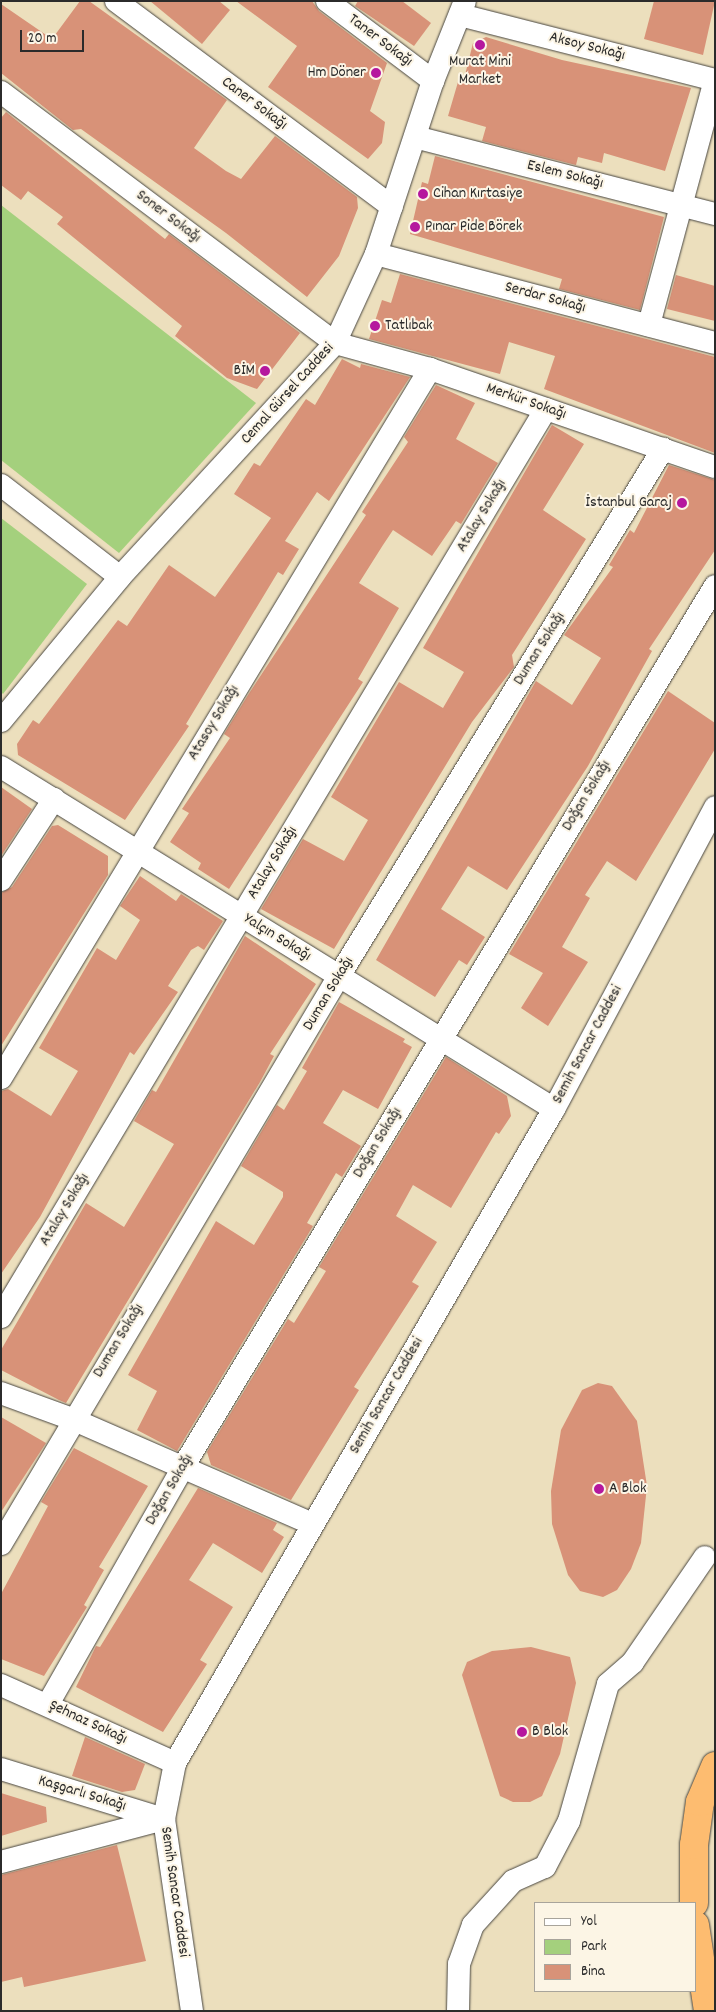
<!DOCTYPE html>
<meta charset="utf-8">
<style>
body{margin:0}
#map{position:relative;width:716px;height:2012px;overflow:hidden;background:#ecdfbd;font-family:Dekko,sans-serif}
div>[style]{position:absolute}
.green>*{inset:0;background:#a4d07d}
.building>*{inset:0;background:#d89278}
.roads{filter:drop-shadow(0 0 1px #484641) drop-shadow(0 0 1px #484641)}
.minor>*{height:22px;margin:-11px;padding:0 11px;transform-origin:11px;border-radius:11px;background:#fff}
.highway>*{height:28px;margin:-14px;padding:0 14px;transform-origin:14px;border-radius:14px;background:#fdbc70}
.dots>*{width:14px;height:14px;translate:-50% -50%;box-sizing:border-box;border:2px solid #fcf5e5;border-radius:50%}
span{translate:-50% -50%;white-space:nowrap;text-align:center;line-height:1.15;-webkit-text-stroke:4px #fcf5e5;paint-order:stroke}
.street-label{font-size:16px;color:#2b2b2b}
.poi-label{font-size:16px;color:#2b2b2b}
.right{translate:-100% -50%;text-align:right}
.left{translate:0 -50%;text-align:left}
.frame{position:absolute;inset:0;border:2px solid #2b2b2b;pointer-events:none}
.legend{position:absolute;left:534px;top:1902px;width:162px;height:90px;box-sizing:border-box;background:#fcf5e5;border:1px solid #a8a49b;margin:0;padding:6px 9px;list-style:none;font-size:15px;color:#2b2b2b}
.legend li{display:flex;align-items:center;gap:10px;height:25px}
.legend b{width:25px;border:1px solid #a8a49b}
.scale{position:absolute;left:20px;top:30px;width:64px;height:22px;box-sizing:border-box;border:2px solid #2b2b2b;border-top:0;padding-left:6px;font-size:15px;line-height:18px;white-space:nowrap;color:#2b2b2b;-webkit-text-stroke:4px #fcf5e5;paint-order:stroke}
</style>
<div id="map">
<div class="green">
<i style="clip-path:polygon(1px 205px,256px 403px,119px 553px,1px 460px)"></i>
<i style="clip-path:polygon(1px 518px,87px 584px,3px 694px,1px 692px)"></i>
</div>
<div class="building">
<i style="clip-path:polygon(80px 1px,89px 1px,227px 100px,194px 148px,226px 171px,241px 179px,275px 136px,357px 197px,358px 208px,339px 256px,307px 297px,226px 233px,81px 129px,73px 130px,1px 73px,1px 4px,52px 39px)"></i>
<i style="clip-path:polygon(150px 1px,219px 1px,230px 10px,202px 44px)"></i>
<i style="clip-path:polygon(236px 1px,312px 1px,319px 11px,387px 63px,370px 111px,385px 122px,382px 143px,368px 159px,268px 87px,297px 46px)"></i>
<i style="clip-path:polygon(358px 1px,402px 1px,431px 23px,414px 46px,355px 6px)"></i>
<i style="clip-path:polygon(654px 1px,715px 1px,703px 55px,644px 39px)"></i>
<i style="clip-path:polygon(486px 37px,562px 60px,691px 88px,665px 171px,604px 153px,602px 163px,578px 157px,576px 165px,482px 141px,486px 127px,448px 116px,458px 82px,463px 83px,473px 43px)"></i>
<i style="clip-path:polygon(6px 112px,165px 239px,169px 234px,300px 333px,257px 389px,227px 378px,175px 336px,182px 326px,57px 224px,63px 217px,28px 191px,21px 200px,1px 185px,1px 118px)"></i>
<i style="clip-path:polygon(435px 156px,664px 217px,640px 310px,559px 289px,562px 279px,410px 234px,422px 182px,428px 184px)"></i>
<i style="clip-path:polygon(400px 274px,715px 357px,715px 453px,544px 389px,555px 356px,509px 342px,500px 374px,369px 339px,382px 300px,391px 303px)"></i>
<i style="clip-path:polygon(676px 275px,715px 286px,715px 321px,667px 309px)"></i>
<i style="clip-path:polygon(342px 359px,360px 368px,361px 364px,410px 377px,329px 501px,317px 492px,285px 541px,299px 549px,283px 575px,278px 572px,186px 724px,189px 726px,125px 820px,18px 755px,17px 744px,33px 720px,39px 724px,118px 620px,127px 626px,169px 565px,215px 597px,271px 518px,234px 494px,254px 463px,260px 466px,306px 399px,315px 405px)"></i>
<i style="clip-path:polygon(436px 385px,475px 403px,456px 439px,498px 463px,461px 524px,456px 521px,432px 556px,393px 530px,383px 545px,359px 583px,399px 608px,358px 679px,363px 682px,229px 889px,198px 869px,201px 863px,170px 842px,189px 813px,182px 809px,230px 738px,224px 734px,248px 695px,366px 515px,362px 512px,408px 442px,404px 437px)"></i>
<i style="clip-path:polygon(552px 425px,584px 444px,543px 510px,586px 539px,512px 655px,514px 667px,472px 722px,334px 949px,261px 909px,303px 839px,344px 861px,368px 820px,331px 797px,399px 682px,443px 708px,464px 672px,423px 648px)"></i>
<i style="clip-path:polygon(669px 465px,715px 480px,715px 550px,649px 649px,652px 651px,588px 766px,507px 890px,468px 866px,441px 909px,485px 937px,467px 965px,459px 960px,435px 997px,376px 960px,536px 681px,572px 705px,601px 658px,564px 635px,613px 567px,609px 565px,630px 530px,634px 533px)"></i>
<i style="clip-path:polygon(668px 691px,715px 723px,715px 749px,636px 881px,607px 861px,585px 895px,590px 898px,562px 947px,588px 962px,548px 1026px,521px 1008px,543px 973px,509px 954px)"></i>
<i style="clip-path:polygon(1px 787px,32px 809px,1px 856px)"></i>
<i style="clip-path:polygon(58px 825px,108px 856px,108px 875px,1px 1046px,1px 893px,12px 887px,52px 826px)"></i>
<i style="clip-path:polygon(140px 876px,176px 901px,181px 894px,223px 921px,204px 950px,198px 946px,191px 950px,168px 986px,178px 992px,134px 1055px,130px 1052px,40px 1217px,1px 1274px,1px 1091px,8px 1089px,51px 1116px,78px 1071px,39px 1048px,97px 948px,116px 960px,140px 920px,120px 906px)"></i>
<i style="clip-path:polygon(245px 936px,316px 984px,270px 1054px,274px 1056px,260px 1082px,66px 1403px,59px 1400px,1px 1370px,1px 1350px,86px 1203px,124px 1227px,174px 1144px,134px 1121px,152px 1090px,156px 1092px)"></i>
<i style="clip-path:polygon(339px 1002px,405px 1039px,403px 1042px,412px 1047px,378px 1109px,343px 1090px,323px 1123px,361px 1146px,342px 1177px,336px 1173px,307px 1223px,313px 1226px,177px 1451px,137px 1430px,157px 1391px,128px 1375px,216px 1221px,254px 1245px,283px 1197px,283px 1192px,241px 1166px,277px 1105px,284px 1110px,307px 1071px,302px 1068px)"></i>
<i style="clip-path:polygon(446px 1057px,507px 1096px,511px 1116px,499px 1134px,496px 1132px,451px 1208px,413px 1185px,396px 1216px,437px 1242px,412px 1282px,419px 1286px,354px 1387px,359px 1390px,291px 1500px,211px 1465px,207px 1452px,288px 1319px,294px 1323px,326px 1271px,319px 1267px)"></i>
<i style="clip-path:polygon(598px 1383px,612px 1386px,637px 1421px,647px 1486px,641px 1543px,631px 1569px,617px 1590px,603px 1597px,580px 1591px,568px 1575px,552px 1524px,551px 1491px,561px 1430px,582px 1390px)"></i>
<i style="clip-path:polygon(1px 1417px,46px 1443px,1px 1512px)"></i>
<i style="clip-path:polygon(74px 1448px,148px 1486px,99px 1567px,104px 1570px,84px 1605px,87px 1607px,44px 1676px,1px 1659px,1px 1594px,48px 1506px,41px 1502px)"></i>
<i style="clip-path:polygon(198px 1488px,277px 1523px,273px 1530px,284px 1537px,262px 1573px,213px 1543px,189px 1580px,233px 1607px,200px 1660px,207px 1664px,163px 1732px,76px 1687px,96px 1646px,100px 1647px)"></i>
<i style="clip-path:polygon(531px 1647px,570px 1657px,576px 1683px,560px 1754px,542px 1796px,530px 1802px,513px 1802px,500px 1796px,462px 1675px,467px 1662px,492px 1651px)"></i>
<i style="clip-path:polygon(85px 1737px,145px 1764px,135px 1790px,122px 1792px,72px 1776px)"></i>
<i style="clip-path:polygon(1px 1793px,46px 1807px,47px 1822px,1px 1836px)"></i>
<i style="clip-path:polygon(117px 1845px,146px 1961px,24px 1987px,22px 1977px,1px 1982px,1px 1875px)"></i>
</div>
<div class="roads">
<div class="minor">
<i style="left:116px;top:1px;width:344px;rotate:36.7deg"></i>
<i style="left:327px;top:1px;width:133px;rotate:37deg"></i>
<i style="left:460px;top:15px;width:263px;rotate:14.3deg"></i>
<i style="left:715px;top:80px;width:254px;rotate:105.1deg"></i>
<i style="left:1px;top:92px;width:418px;rotate:36.9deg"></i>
<i style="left:335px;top:343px;width:98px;rotate:15.3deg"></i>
<i style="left:430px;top:369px;width:301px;rotate:19deg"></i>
<i style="left:415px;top:137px;width:310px;rotate:14.4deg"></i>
<i style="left:376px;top:254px;width:350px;rotate:14.7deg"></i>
<i style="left:1px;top:485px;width:150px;rotate:37.7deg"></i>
<i style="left:1px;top:721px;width:187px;rotate:-50.4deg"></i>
<i style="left:120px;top:577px;width:318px;rotate:-47.4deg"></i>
<i style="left:335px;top:343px;width:98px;rotate:-65.3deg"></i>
<i style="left:376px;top:254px;width:182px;rotate:-71.8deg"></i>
<i style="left:433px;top:81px;width:86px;rotate:-68.2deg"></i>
<i style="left:1px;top:767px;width:650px;rotate:31.73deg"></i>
<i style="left:1px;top:880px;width:97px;rotate:-56.8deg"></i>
<i style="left:1px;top:1078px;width:829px;rotate:-58.82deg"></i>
<i style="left:1px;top:1317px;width:1059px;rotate:-59.03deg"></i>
<i style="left:1px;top:1393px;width:76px;rotate:20.1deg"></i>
<i style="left:72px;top:1419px;width:262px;rotate:23.6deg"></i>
<i style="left:1px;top:1544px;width:661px;rotate:-59.24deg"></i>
<i style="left:339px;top:976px;width:619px;rotate:-58.42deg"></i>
<i style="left:1px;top:1685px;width:191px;rotate:24.1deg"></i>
<i style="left:48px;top:1704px;width:273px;rotate:-60.3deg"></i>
<i style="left:183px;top:1467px;width:1029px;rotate:-58.87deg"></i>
<i style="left:1px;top:1769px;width:170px;rotate:17.1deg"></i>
<i style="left:1px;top:1862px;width:169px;rotate:-14.8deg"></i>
<i style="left:192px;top:2011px;width:194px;rotate:-98.3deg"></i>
<i style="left:164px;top:1819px;width:57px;rotate:-78.9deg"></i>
<i style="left:175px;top:1763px;width:756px;rotate:-59.91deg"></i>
<i style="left:554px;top:1109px;width:342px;rotate:-61.9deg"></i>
<i style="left:458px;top:2011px;width:47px;rotate:-88.8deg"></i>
<i style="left:459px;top:1964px;width:41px;rotate:-70.3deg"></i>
<i style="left:473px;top:1925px;width:59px;rotate:-47.7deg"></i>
<i style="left:513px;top:1881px;width:35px;rotate:-24deg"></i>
<i style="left:545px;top:1867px;width:52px;rotate:-62.4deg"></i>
<i style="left:569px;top:1821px;width:142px;rotate:-74.1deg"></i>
<i style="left:608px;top:1684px;width:33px;rotate:-41deg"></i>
<i style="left:633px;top:1662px;width:127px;rotate:-55.6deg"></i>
</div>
<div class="highway">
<i style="left:694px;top:1903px;width:58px;rotate:-90deg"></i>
<i style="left:694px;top:1845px;width:43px;rotate:-82.1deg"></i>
<i style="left:700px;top:1802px;width:39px;rotate:-67deg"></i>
<i style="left:695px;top:1925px;width:87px;rotate:81.4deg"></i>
</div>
</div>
<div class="dots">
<i style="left:480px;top:45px;background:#b5179e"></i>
<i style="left:376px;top:73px;background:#b5179e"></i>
<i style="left:423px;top:194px;background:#b5179e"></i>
<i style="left:415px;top:227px;background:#b5179e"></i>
<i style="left:375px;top:326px;background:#b5179e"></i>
<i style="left:265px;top:371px;background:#b5179e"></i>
<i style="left:682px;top:503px;background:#b5179e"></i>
<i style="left:599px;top:1489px;background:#b5179e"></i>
<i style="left:522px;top:1732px;background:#b5179e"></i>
</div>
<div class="street-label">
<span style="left:380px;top:41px;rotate:37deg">Taner Sokağı</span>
<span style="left:587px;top:47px;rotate:14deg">Aksoy Sokağı</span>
<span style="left:254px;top:104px;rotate:37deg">Caner Sokağı</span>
<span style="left:565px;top:175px;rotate:14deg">Eslem Sokağı</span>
<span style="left:168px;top:217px;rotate:37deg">Soner Sokağı</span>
<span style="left:545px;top:298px;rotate:15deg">Serdar Sokağı</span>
<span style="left:288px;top:394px;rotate:-48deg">Cemal Gürsel Caddesi</span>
<span style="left:526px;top:402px;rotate:19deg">Merkür Sokağı</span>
<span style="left:482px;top:516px;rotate:-59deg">Atalay Sokağı</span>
<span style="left:540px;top:649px;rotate:-58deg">Duman Sokağı</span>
<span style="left:214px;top:723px;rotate:-59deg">Atasoy Sokağı</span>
<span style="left:587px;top:796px;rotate:-59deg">Doğan Sokağı</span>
<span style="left:273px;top:863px;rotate:-59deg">Atalay Sokağı</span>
<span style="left:277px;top:938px;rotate:32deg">Yalçın Sokağı</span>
<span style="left:329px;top:994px;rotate:-59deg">Duman Sokağı</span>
<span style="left:588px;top:1045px;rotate:-62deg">Semih Sancar Caddesi</span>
<span style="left:378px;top:1143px;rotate:-59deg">Doğan Sokağı</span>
<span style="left:65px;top:1210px;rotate:-59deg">Atalay Sokağı</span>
<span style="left:119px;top:1341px;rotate:-59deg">Duman Sokağı</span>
<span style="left:387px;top:1396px;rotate:-60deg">Semih Sancar Caddesi</span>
<span style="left:170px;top:1490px;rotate:-60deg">Doğan Sokağı</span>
<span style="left:88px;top:1723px;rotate:25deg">Şehnaz Sokağı</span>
<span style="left:82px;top:1794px;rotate:17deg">Kaşgarlı Sokağı</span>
<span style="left:174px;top:1892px;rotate:82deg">Semih Sancar Caddesi</span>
</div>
<div class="poi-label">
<span style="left:480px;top:71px">Murat Mini<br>Market</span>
<span class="right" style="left:366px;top:73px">Hm Döner</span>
<span class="left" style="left:433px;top:194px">Cihan Kırtasiye</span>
<span class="left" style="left:425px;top:227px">Pınar Pide Börek</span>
<span class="left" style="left:385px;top:326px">Tatlıbak</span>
<span class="right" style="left:255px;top:371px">BİM</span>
<span class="right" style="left:672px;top:503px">İstanbul Garaj</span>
<span class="left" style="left:609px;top:1489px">A Blok</span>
<span class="left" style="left:532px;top:1732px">B Blok</span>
</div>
<div class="frame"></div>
<ul class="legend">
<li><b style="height:6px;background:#fff"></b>Yol</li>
<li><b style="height:14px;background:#a4d07d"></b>Park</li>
<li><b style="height:14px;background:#d89278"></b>Bina</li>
</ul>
<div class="scale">20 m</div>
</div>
